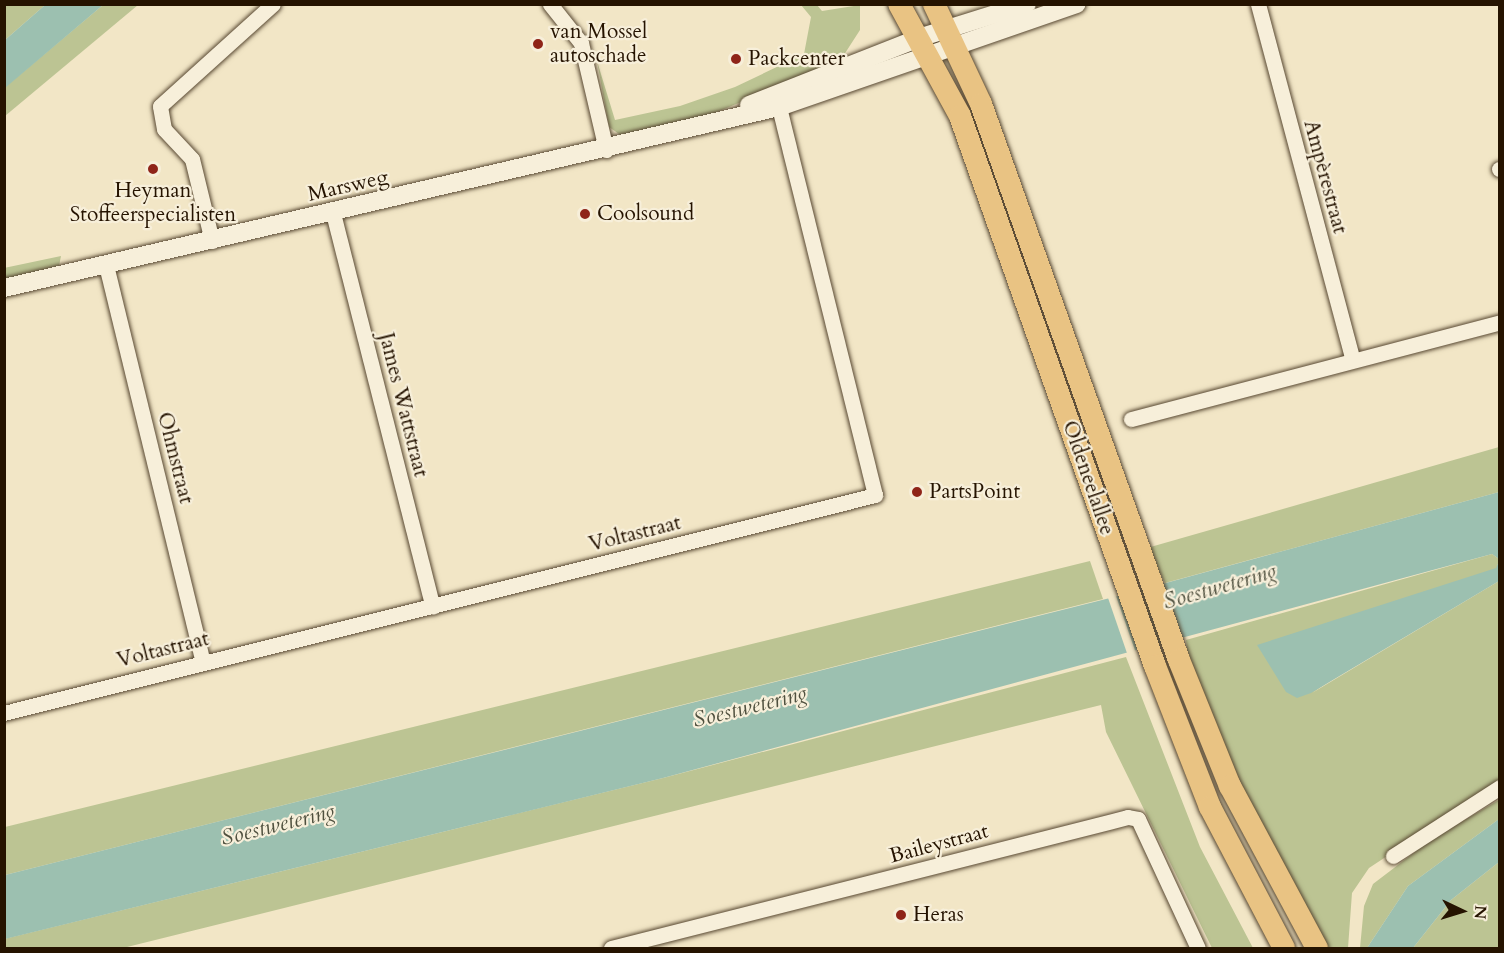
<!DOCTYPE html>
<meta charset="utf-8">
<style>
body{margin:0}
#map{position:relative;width:1504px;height:953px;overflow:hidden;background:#f2e6c6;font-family:Cardo,serif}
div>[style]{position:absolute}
.green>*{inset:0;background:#bcc493}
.water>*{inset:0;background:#9cc0b0}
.pier>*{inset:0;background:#f2e6c6}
.roads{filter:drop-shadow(0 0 2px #584832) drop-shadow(0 0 2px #584832)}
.minor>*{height:15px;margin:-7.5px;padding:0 7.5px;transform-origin:7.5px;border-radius:7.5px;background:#f7efda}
.tertiary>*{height:18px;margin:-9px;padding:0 9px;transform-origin:9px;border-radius:9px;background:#f7efda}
.primary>*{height:22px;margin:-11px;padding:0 11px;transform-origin:11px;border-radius:11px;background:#e9c383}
.dots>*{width:16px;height:16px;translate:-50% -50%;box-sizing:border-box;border:3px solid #f7efda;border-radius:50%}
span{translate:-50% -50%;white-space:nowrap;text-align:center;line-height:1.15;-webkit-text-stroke:4.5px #f7efda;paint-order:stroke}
.poi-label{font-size:21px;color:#251300}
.left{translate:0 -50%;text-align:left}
.street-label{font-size:21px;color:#251300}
.water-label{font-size:22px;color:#4f503e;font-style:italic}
.frame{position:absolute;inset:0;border:6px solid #251300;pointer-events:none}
.north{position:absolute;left:1432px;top:881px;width:60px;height:60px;-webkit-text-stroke:4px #f7efda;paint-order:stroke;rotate:94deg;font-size:16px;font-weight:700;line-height:24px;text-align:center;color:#251300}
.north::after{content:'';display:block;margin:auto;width:21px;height:27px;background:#251300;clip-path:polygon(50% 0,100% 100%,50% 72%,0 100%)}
</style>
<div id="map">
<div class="green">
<i style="clip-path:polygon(5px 5px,45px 5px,5px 40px)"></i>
<i style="clip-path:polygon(103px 5px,138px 5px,5px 116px,4px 88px)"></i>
<i style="clip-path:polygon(801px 5px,817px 5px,822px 11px,860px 5px,860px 30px,840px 61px,712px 114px,622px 136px,609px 127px,597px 61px,615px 120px,680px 106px,735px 87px,804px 54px,811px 17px)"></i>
<i style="clip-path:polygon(61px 256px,59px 266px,5px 279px,4px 268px)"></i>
<i style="clip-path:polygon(1499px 447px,1499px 492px,1165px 583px,1147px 548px)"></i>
<i style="clip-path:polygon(1492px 554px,1499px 559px,1497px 568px,1312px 693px,1499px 581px,1499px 782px,1369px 868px,1352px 893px,1348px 948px,1326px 948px,1262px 837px,1189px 666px,1186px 640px)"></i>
<i style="clip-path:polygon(1090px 561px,1103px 599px,5px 875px,5px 827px)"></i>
<i style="clip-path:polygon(1126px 657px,1200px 847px,1253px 948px,1212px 948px,1106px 732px,1101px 705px,123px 948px,5px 948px,4px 939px,663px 778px)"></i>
<i style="clip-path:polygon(1499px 800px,1499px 819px,1408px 886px,1367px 948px,1360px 948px,1364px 906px,1373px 884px,1432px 839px)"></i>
<i style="clip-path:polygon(1499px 862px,1499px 948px,1413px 948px,1451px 900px)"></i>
</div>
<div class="water">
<i style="clip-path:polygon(45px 5px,103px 5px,5px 88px,5px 40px)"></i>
<i style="clip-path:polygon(1499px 492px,1499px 559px,1492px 554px,663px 778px,5px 939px,5px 875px,1118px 596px)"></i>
<i style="clip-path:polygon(1499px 561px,1499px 581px,1311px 693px,1297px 698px,1286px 692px,1257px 645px,1496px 568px)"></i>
<i style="clip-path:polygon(1499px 819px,1499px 862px,1451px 900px,1413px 948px,1367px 948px,1408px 886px)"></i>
</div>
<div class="pier">
<i style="clip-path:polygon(1115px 593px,1137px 656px,1129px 659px,1107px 595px)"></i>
</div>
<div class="roads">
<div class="minor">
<i style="left:550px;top:4px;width:50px;rotate:51.5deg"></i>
<i style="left:581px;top:43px;width:110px;rotate:76.8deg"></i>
<i style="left:1258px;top:4px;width:368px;rotate:75.1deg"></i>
<i style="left:1499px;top:169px;width:1px"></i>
<i style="left:333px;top:213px;width:406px;rotate:75.8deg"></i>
<i style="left:212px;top:241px;width:84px;rotate:-103.7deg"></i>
<i style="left:192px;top:159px;width:41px;rotate:-133deg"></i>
<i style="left:164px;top:129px;width:23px;rotate:-100deg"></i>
<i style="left:160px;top:106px;width:152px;rotate:-42.1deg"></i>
<i style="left:106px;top:265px;width:409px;rotate:76.3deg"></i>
<i style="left:1131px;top:419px;width:382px;rotate:-14.7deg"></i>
<i style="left:4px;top:713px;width:898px;rotate:-14.05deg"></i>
<i style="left:875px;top:495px;width:411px;rotate:-103.9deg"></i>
<i style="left:1393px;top:856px;width:127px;rotate:-32.8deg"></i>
<i style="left:611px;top:948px;width:533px;rotate:-14.22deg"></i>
<i style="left:1128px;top:817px;width:10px;rotate:11deg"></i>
<i style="left:1138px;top:819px;width:142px;rotate:65.1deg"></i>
</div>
<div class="tertiary">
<i style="left:749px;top:105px;width:186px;rotate:-21.5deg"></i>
<i style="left:922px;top:37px;width:110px;rotate:-17.4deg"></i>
<i style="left:4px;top:288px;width:796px;rotate:-13.15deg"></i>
<i style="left:779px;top:107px;width:315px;rotate:-19.1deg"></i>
</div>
<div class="primary">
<i style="left:899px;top:4px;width:128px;rotate:61.4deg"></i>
<i style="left:960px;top:116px;width:584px;rotate:70.48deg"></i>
<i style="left:1155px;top:666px;width:151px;rotate:68.7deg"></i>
<i style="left:1210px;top:807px;width:159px;rotate:62.3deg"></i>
<i style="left:934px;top:4px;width:110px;rotate:64.8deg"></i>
<i style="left:981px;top:104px;width:590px;rotate:70.4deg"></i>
<i style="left:1179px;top:660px;width:136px;rotate:68deg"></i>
<i style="left:1230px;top:786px;width:184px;rotate:61.8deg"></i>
</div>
</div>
<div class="dots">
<i style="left:538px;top:44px;background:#8f2418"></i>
<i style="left:736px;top:59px;background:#8f2418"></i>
<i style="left:153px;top:169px;background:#8f2418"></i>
<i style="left:585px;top:214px;background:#8f2418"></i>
<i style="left:917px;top:492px;background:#8f2418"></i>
<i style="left:901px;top:915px;background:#8f2418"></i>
</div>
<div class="poi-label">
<span class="left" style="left:550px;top:44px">van Mossel<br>autoschade</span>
<span class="left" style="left:748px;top:59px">Packcenter</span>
<span style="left:153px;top:203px">Heyman<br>Stoffeerspecialisten</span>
<span class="left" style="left:597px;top:214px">Coolsound</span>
<span class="left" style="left:929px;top:492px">PartsPoint</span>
<span class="left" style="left:913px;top:915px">Heras</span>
</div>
<div class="street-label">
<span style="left:1325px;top:177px;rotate:75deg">Ampèrestraat</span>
<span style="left:348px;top:186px;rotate:-13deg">Marsweg</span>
<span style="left:403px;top:405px;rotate:76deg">James Wattstraat</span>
<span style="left:175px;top:458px;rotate:76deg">Ohmstraat</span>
<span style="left:1088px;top:478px;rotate:71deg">Oldeneelallee</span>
<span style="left:635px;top:534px;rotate:-14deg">Voltastraat</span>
<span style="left:163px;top:650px;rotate:-14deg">Voltastraat</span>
<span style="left:939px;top:844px;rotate:-15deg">Baileystraat</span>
</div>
<div class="water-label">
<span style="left:1220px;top:587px;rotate:-16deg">Soestwetering</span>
<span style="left:750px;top:707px;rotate:-14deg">Soestwetering</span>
<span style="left:278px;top:825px;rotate:-14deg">Soestwetering</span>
</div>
<div class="frame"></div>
<div class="north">N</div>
</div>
